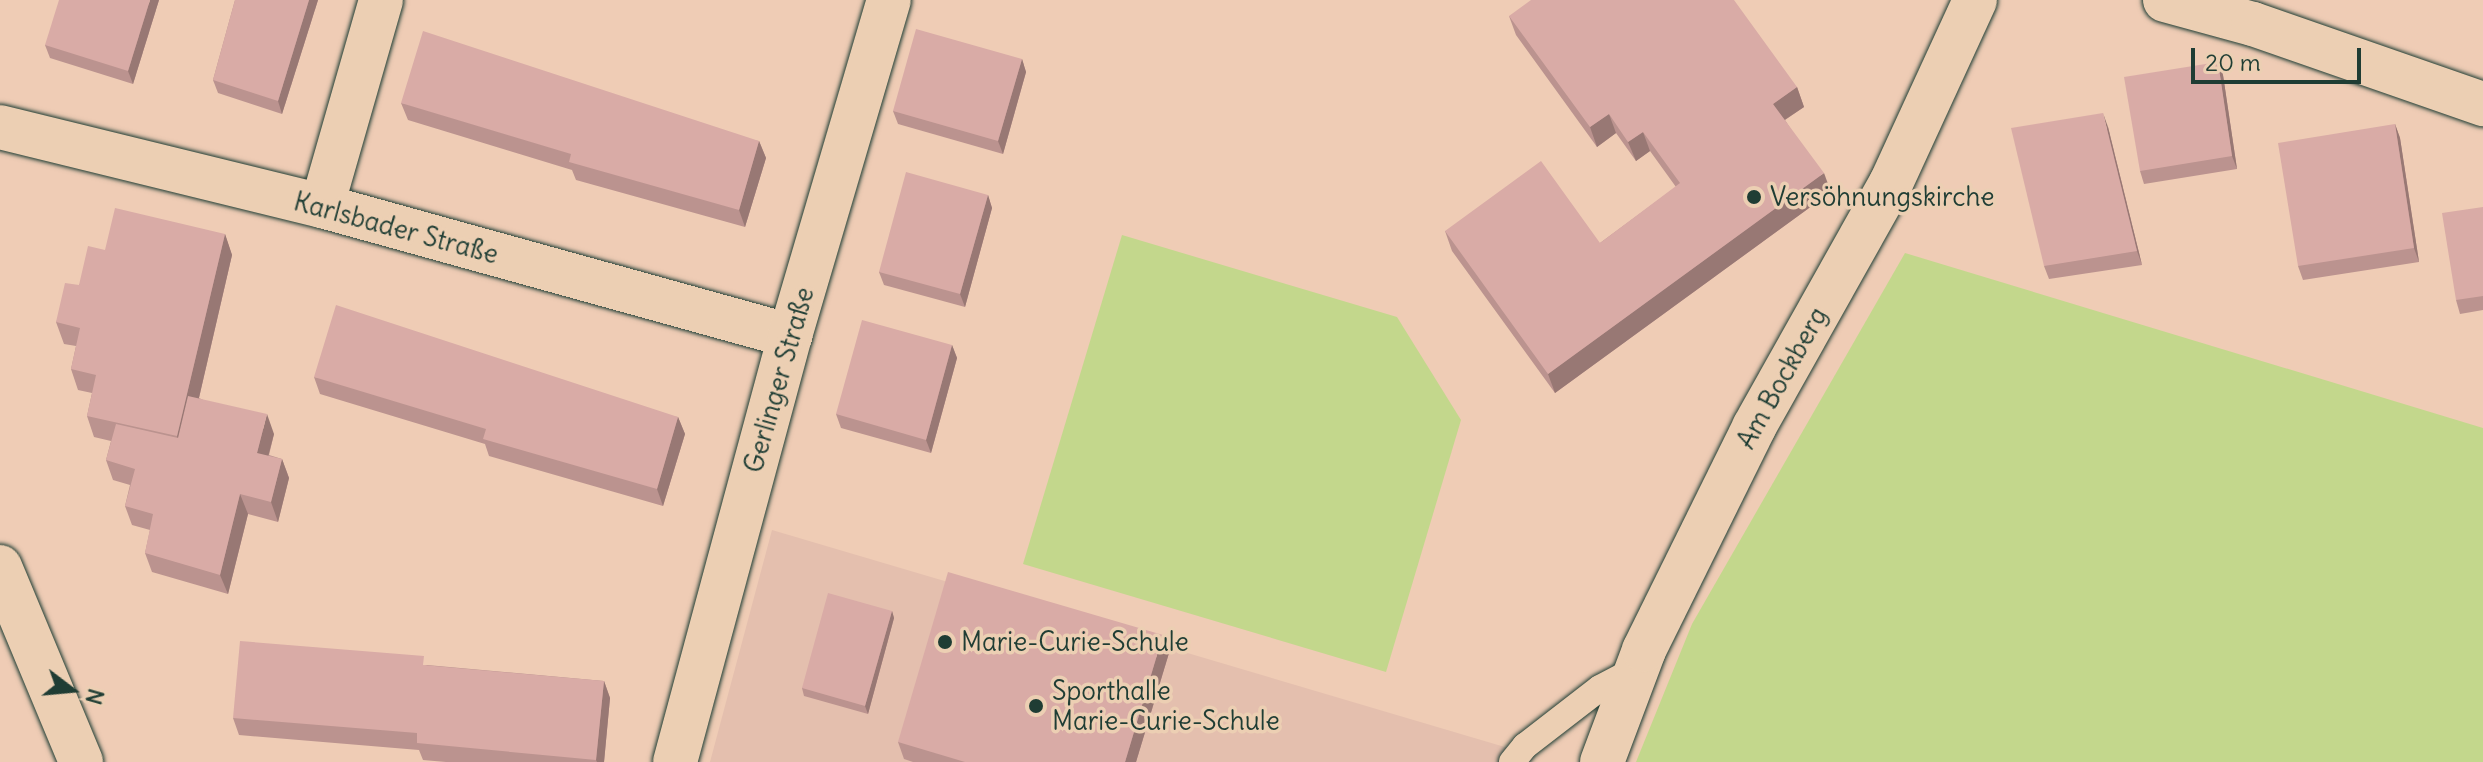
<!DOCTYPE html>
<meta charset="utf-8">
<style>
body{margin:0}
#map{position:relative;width:2483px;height:762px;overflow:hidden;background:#efccb5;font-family:Delius,sans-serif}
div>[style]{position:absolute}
.built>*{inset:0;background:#e4bfae}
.green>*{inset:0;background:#c3d78c}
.roads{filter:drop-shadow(0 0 2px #1f3d34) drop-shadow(0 0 2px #1f3d34)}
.lane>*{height:26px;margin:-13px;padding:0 13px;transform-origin:13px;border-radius:13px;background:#eccfb3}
.street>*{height:44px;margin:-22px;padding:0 22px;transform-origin:22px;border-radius:22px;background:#eccfb3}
.secondary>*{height:44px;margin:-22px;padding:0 22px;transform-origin:22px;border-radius:22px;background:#eccfb3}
.wall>*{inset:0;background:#bb938f}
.shaded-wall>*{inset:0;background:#987874}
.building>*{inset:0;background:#d9aba6}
.dots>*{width:22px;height:22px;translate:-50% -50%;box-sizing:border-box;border:4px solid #eccfb3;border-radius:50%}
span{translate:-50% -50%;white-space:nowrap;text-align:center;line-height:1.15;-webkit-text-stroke:7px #eccfb3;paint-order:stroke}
.poi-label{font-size:26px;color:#1f3d34}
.left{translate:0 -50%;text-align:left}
.street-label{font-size:26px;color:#1f3d34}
.north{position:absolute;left:32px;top:650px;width:80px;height:80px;-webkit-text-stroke:6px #eccfb3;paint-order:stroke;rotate:106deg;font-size:22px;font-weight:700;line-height:32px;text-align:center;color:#1f3d34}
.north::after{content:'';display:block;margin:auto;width:28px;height:36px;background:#1f3d34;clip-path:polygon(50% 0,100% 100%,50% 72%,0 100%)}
.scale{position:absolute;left:2191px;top:48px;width:170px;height:36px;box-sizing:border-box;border:4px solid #1f3d34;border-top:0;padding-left:10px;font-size:24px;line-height:28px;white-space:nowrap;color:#1f3d34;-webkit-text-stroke:6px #eccfb3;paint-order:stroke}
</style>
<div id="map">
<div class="built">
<i style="clip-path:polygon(772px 530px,1525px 753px,1522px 762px,710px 762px)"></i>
</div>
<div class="green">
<i style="clip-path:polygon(1122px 235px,1397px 317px,1461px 420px,1386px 672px,1023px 564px)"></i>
<i style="clip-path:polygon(1905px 253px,2483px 428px,2483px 762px,1636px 762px,1692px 624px)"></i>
</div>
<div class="roads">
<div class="lane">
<i style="left:1512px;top:762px;width:21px;rotate:-51deg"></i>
<i style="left:1525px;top:746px;width:95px;rotate:-37.7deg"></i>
<i style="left:1600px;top:688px;width:41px;rotate:-27.8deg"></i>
</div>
<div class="street">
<i style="left:2165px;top:0;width:91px;rotate:15.3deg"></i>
<i style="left:2253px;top:24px;width:244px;rotate:19.2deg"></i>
<i style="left:0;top:127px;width:332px;rotate:13.8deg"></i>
<i style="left:322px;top:206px;width:486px;rotate:15.5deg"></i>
<i style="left:322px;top:206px;width:214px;rotate:-74deg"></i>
<i style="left:675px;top:762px;width:441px;rotate:-74.9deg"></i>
<i style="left:790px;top:336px;width:350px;rotate:-73.6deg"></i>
<i style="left:1602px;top:762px;width:120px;rotate:-69.4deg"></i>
<i style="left:1644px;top:650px;width:249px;rotate:-63.7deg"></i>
<i style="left:1754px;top:427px;width:280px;rotate:-60.7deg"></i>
<i style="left:1891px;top:183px;width:201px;rotate:-65.3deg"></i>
</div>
<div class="secondary">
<i style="left:0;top:567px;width:211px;rotate:67.4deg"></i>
</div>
</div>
<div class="wall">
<i style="clip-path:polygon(159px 0,133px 84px,50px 58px,45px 45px)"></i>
<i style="clip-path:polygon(235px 0,318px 0,282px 114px,218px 93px,213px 80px)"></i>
<i style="clip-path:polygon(1509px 16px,1797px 87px,1804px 107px,1785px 120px,1831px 192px,1555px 393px,1452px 251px,1445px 231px,1600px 243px,1676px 187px,1650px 151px,1636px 161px,1616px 133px,1597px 147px,1516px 35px)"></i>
<i style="clip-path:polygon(1022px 59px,1026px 72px,1003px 154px,898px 124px,893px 111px)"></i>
<i style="clip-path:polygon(2218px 62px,2223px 75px,2237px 169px,2144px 184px,2140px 171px)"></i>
<i style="clip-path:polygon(401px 103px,759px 141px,766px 158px,745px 227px,576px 180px,572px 170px,408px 120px)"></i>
<i style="clip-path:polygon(2395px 124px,2400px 138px,2419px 262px,2303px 280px,2298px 266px)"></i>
<i style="clip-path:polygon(2108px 127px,2142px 265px,2049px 279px,2044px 266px)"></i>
<i style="clip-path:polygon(988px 195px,992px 208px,965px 307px,884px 285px,879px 272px)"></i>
<i style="clip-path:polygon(2483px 207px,2483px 310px,2460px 314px,2456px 300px)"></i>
<i style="clip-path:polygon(225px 234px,232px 255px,199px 398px,274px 434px,269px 455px,282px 459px,289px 478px,278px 522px,248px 514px,228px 594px,152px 572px,145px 553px,150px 530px,132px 525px,125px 506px,130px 485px,113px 480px,106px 460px,111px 441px,94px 437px,87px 416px,92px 393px,78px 390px,71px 369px,76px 346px,64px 344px,56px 322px,79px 285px,105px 250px)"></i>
<i style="clip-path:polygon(952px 345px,957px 358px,931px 453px,841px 428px,836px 414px)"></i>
<i style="clip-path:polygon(314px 377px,678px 417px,685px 434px,663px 506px,489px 456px,485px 444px,320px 394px)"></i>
<i style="clip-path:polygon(892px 611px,894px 618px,868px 714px,804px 696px,802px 688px)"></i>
<i style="clip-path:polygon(1169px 653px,1136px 762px,913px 762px,904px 759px,898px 742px)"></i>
<i style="clip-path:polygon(427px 665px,604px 681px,610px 698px,604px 762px,446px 762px,423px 760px,419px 750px,239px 735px,233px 718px)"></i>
</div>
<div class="shaded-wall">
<i style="clip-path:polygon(150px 0,159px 0,133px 84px,128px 71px)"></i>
<i style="clip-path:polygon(309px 0,318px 0,282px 114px,278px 101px)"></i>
<i style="clip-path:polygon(1022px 59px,1026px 72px,1003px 154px,998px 141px)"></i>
<i style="clip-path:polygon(2218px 62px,2223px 75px,2237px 169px,2232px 156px)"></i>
<i style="clip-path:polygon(1797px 87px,1804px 107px,1780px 123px,1773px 104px)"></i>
<i style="clip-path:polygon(2103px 113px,2108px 127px,2142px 265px,2137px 251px)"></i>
<i style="clip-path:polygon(1609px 114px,1616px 133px,1597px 147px,1590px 127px)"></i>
<i style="clip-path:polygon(2395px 124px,2400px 138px,2419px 262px,2414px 248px)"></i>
<i style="clip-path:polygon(1643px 132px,1650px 151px,1636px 161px,1628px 142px)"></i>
<i style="clip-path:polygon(759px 141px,766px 158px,745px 227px,739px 210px)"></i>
<i style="clip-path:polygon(1824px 173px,1831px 192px,1555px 393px,1548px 374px)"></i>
<i style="clip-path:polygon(988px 195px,992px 208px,965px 307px,960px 294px)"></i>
<i style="clip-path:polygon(225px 234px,232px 255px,185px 458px,177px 436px)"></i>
<i style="clip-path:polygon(952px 345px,957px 358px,931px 453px,926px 440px)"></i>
<i style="clip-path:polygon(267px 414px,274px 434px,264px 472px,257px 453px)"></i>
<i style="clip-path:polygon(678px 417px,685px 434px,663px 506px,657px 489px)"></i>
<i style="clip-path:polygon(282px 459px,289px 478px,278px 522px,271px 502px)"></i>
<i style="clip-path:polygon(240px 494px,248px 514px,228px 594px,220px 575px)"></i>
<i style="clip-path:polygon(892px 611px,894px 618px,868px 714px,865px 706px)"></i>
<i style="clip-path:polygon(1163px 635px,1169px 653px,1136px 762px,1125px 762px)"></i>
<i style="clip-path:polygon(604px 681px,610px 698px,604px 762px,597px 762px,596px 760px)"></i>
</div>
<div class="building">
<i style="clip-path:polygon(59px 0,150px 0,128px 71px,45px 45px)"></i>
<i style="clip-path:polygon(235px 0,309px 0,278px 101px,213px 80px)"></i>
<i style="clip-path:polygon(1531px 0,1734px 0,1797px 87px,1773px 104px,1824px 173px,1548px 374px,1445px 231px,1541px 161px,1600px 243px,1680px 183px,1643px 132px,1628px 142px,1609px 114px,1590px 127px,1509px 16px)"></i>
<i style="clip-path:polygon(916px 29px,1022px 59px,998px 141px,893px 111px)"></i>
<i style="clip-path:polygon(423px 31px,759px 141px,739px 210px,569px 162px,571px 154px,401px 103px)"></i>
<i style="clip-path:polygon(2218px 62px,2232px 156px,2140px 171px,2124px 77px)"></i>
<i style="clip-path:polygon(2103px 113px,2137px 251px,2044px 266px,2011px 128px)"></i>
<i style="clip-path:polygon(2395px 124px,2414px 248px,2298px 266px,2278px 143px)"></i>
<i style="clip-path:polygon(906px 172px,988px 195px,960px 294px,879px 272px)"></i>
<i style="clip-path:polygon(2483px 207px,2483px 296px,2456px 300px,2442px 213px)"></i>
<i style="clip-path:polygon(115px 208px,225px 234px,177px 436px,87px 416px,96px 375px,71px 369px,80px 328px,56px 322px,65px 283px,79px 285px,88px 246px,105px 250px)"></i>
<i style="clip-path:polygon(336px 305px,678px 417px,657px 489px,483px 439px,486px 429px,314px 377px)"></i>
<i style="clip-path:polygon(862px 320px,952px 345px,926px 440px,836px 414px)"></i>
<i style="clip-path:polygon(188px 396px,267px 414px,257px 453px,282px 459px,271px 502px,240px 494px,220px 575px,145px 553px,153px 514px,125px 506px,135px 469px,106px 460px,116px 424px,178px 438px)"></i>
<i style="clip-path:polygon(948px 572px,1163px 635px,1125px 762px,965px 762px,898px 742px)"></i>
<i style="clip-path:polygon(828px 593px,892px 611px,865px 706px,802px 688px)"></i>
<i style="clip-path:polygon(240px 641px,424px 656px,423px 665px,604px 681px,596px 760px,417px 743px,417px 733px,233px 718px)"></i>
</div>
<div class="dots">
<i style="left:1754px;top:197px;background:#1f3d34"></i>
<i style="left:945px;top:642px;background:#1f3d34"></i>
<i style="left:1036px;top:706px;background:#1f3d34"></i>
</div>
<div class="poi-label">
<span class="left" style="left:1770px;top:197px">Versöhnungskirche</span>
<span class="left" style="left:961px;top:642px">Marie-Curie-Schule</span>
<span class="left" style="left:1052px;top:706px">Sporthalle<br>Marie-Curie-Schule</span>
</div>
<div class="street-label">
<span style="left:396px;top:228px;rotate:15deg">Karlsbader Straße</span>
<span style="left:1782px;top:378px;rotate:-61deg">Am Bockberg</span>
<span style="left:779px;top:380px;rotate:-74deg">Gerlinger Straße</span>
</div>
<div class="north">N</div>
<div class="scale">20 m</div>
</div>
